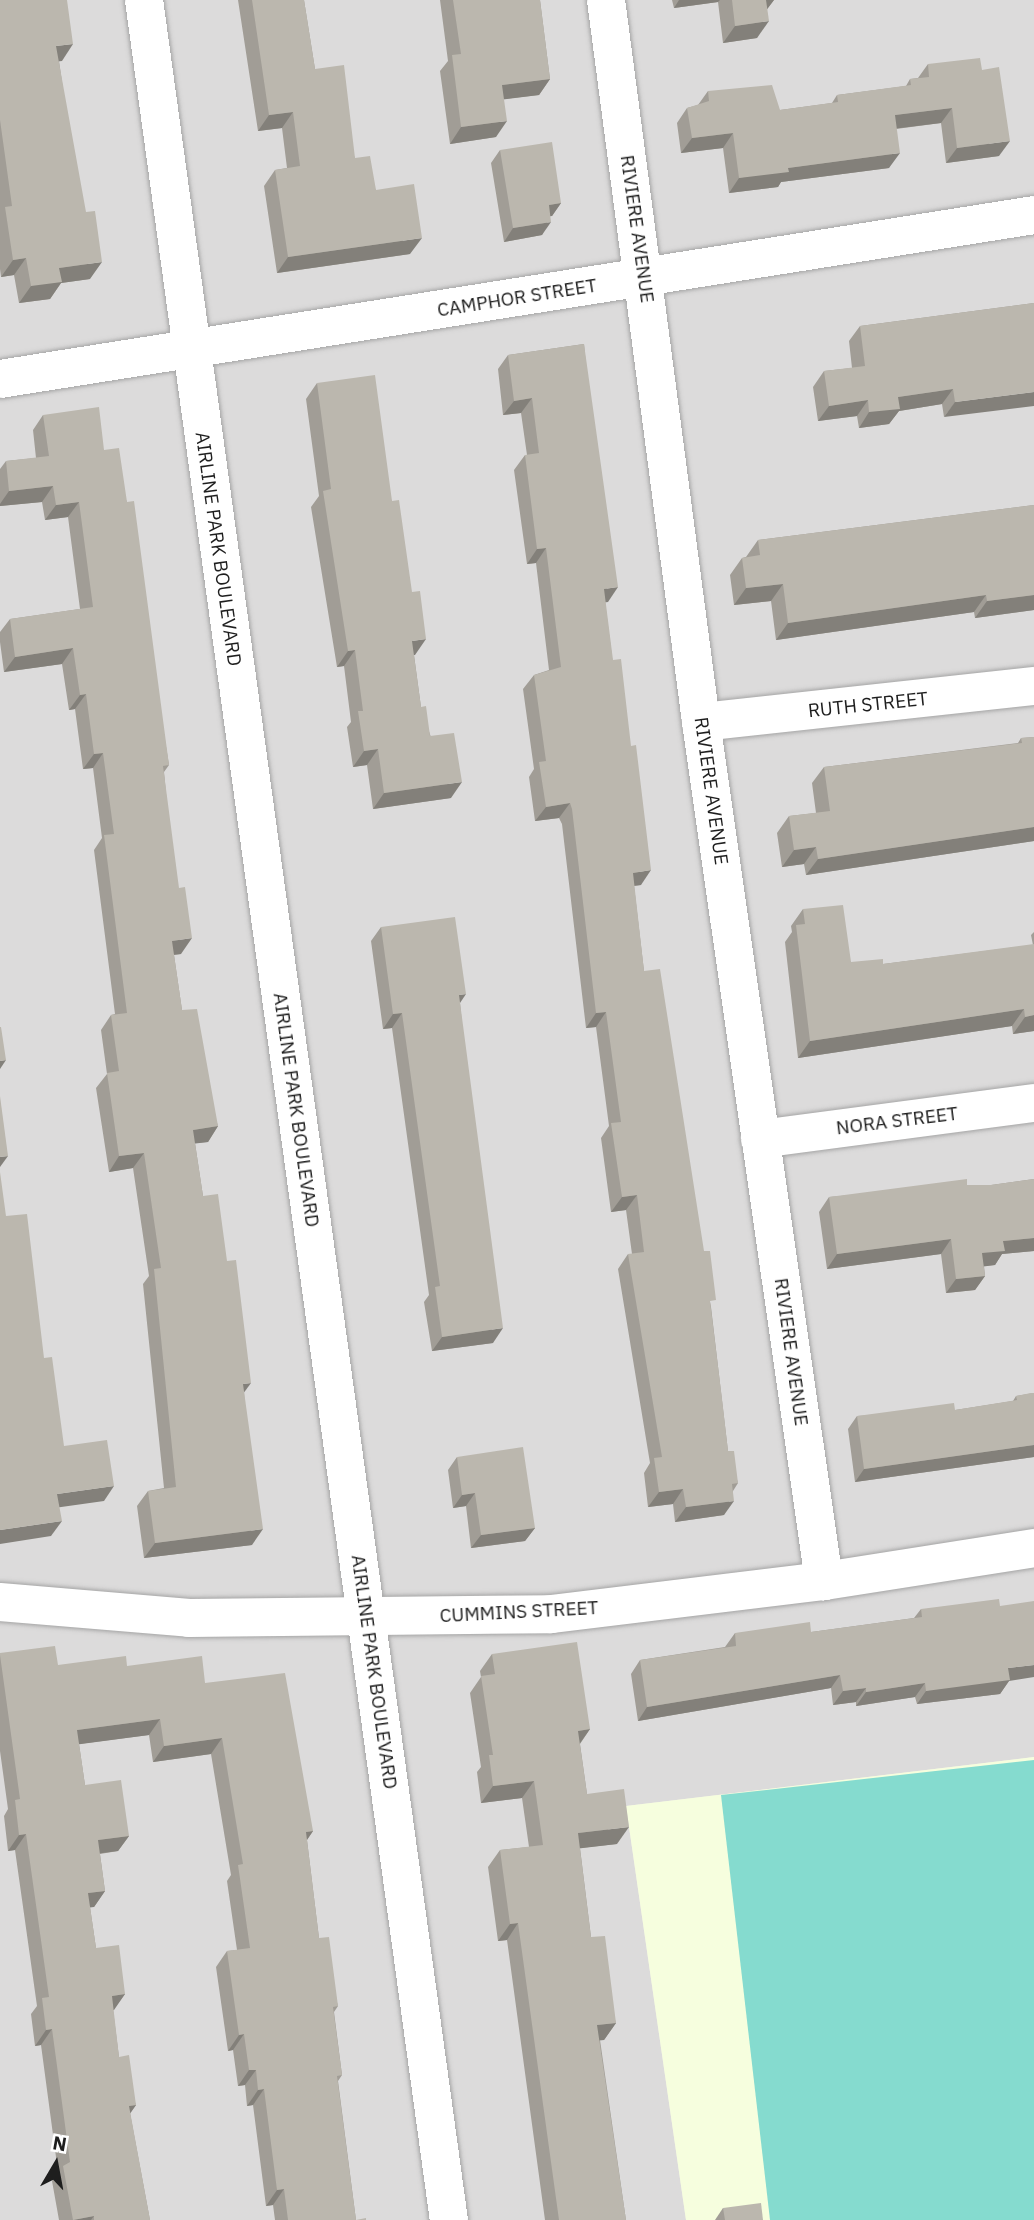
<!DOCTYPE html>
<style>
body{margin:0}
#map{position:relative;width:1034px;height:2220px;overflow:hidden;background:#efeee4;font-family:"IBM Plex Sans",sans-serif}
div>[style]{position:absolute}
.residential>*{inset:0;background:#dcdbdb}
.education>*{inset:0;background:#f6fede}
.pitch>*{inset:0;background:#85dbcf}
.roads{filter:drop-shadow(0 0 2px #a5a5a5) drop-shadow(0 0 2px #a5a5a5)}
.minor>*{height:38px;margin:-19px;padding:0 19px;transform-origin:19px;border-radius:19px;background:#fff}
.tertiary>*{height:38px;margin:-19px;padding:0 19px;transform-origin:19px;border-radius:19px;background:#fff}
.wall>*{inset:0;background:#a19d96}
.shaded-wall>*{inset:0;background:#83807a}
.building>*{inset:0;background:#bbb7ae}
span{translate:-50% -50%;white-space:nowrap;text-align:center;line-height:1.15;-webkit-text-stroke:5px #fff;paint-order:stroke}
.street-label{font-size:19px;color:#1e1e1e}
.north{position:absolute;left:21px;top:2129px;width:70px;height:70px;-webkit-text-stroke:5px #fff;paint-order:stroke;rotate:10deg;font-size:19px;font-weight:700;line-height:28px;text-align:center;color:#1e1e1e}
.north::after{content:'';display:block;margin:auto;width:24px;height:32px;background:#1e1e1e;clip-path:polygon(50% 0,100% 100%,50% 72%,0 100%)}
</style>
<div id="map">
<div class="residential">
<i style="clip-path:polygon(0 0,1034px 0,1034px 1757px,626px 1806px,686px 2220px,0 2220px)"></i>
</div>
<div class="education">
<i style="clip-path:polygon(1034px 1757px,1034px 2220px,686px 2220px,626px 1806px)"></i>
</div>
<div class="pitch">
<i style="clip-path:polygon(1034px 1760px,1034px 2220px,770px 2220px,721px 1795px)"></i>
</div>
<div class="roads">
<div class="minor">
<i style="left:606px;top:0;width:728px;rotate:82.5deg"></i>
<i style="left:701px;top:722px;width:868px;rotate:81.85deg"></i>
<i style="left:0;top:379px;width:1047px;rotate:-9.01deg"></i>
<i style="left:701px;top:722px;width:335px;rotate:-6.2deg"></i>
<i style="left:760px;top:1139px;width:276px;rotate:-7.5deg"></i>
<i style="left:0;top:1602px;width:190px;rotate:4.8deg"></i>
<i style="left:189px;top:1618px;width:362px;rotate:-0.6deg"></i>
<i style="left:551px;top:1614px;width:275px;rotate:-6.9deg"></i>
<i style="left:824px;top:1581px;width:213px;rotate:-8.9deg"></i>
</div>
<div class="tertiary">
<i style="left:144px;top:0;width:2241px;rotate:82.18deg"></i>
</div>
</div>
<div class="wall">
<i style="clip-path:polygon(0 0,62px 61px,59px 61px,90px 279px,61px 283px,50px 299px,19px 303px,14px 275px,1px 277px,0 269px)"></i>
<i style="clip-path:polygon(238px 0,304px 0,315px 69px,355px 158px,376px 190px,410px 254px,277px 273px,264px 186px,275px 170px,287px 168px,282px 128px,258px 131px)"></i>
<i style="clip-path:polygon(440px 0,540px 0,550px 79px,539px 95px,504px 99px,496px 137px,450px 144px,440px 71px,448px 61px)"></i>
<i style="clip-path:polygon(672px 0,774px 0,767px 9px,757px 38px,723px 43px,718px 2px,674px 8px)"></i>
<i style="clip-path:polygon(928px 64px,999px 156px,946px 163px,941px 123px,896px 129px,889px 168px,781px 182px,778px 187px,729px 193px,723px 148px,681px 153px,677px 123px,687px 108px,698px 105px,708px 91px,780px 110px,832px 103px,837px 95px,906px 86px,910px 79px,918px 78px)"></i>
<i style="clip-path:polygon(500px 150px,561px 203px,552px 216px,550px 216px,542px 235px,504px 242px,491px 163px)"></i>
<i style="clip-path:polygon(1034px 303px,944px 417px,942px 404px,899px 411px,889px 424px,859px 428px,857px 416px,818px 421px,813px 387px,824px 371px,852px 368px,849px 341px,860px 326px)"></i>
<i style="clip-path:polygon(584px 344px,608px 602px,605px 602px,641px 885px,634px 886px,644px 971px,711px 1307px,728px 1451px,738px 1483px,733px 1491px,724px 1515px,675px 1522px,673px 1504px,648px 1507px,644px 1473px,650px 1463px,618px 1269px,628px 1254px,632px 1254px,626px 1210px,611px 1212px,601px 1138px,609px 1126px,596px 1027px,586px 1028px,562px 824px,559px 818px,535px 821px,529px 777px,534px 769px,523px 689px,534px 675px,549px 670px,536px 563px,527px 564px,514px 470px,525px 455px,527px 455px,521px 413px,503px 415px,498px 369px,508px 355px)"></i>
<i style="clip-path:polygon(317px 383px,392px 501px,415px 655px,414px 655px,421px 707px,451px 798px,373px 809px,367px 765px,353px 767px,347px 727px,351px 722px,344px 666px,337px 667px,311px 507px,319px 496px,306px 399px)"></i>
<i style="clip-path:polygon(43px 415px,104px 450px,127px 502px,169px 765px,164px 772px,181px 954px,174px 955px,182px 1010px,218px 1126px,208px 1142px,195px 1143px,203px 1196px,244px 1392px,252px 1545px,144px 1558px,137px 1506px,148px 1491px,164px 1488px,143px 1284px,149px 1276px,133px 1168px,109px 1172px,96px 1088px,107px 1074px,101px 1030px,111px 1015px,115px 1014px,94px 850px,102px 838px,93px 768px,83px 769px,75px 709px,69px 710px,62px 664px,4px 672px,0 642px,0 632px,10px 619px,80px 609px,68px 517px,45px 520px,42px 502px,0 506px,0 469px,6px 461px,36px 458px,33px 430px)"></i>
<i style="clip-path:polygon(1034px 505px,1034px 610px,975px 618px,974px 612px,776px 640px,771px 601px,734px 605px,730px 575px,742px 558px,746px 557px,758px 540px)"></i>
<i style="clip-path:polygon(1034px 737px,1034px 841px,806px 875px,804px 864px,782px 867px,777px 833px,789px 816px,816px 813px,812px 783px,824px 767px,1018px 743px,1021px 738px)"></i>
<i style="clip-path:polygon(803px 909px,851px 962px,883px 964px,1033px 945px,1031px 935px,1034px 932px,1034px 1031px,1013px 1034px,1012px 1026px,798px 1058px,785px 942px,792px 932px,791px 926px)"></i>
<i style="clip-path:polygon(381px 927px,460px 1003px,493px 1343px,432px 1351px,424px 1302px,429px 1295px,392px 1028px,383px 1029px,371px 941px)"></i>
<i style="clip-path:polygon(1034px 1179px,1034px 1251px,1002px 1254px,995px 1265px,984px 1266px,985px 1276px,975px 1290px,946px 1293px,941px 1254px,827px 1269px,819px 1212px,829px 1197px,967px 1185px,991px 1185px)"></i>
<i style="clip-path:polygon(1034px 1393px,1034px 1457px,855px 1482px,848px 1429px,857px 1416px,955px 1410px,1013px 1401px,1016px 1396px)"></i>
<i style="clip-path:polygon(457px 1457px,535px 1528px,525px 1541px,471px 1548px,466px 1506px,453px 1508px,448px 1470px)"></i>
<i style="clip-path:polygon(921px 1609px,1009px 1681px,1000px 1694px,917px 1704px,915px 1697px,856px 1706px,856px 1702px,833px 1705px,831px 1688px,638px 1721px,631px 1674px,640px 1660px,725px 1647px,735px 1633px,811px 1632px,914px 1618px)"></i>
<i style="clip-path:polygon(0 1653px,58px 1665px,127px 1666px,205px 1683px,313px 1831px,307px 1840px,319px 1938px,338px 2006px,334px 2012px,342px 2075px,338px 2081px,356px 2220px,366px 2220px,275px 2220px,273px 2205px,266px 2206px,253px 2105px,247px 2106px,245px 2085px,238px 2086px,233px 2050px,228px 2051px,216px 1967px,227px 1951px,237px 1950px,227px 1881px,231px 1875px,211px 1754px,153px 1762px,149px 1735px,79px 1744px,85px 1785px,129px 1836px,118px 1851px,100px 1854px,105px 1891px,94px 1907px,90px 1907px,96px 1948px,125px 1994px,113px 2010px,119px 2057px,136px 2105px,130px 2113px,150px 2220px,59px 2220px,52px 2181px,58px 2172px,41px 2045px,35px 2046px,31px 2014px,37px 2006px,15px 1850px,8px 1851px,4px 1816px,8px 1809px,0 1751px)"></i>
<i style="clip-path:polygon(492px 1654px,590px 1729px,580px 1744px,587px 1794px,617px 1844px,580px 1848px,591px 1937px,616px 2023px,604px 2040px,600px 2040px,626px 2220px,545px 2220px,507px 1940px,498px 1941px,488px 1867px,500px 1850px,529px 1847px,522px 1798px,481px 1803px,477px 1772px,481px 1767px,470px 1693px,481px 1677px,480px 1671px)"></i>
<i style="clip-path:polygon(723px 2208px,763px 2220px,715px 2220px)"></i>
</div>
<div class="shaded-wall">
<i style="clip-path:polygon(679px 0,720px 0,718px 2px,674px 8px)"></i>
<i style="clip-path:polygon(763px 0,774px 0,765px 12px)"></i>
<i style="clip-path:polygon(769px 21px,757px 38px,723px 43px,735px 26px)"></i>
<i style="clip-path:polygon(73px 44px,62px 61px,44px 63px,56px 46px)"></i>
<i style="clip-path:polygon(550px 79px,539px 95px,491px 101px,502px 85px)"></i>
<i style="clip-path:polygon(952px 108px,941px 123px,884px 130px,895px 115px)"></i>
<i style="clip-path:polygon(293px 112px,282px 128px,258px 131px,269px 115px)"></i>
<i style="clip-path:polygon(507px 121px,496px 137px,450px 144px,461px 127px)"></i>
<i style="clip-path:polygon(733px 133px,723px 148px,681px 153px,692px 138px)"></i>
<i style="clip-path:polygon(1010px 141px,999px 156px,946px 163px,957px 148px)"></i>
<i style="clip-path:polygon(900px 153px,889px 168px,781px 182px,778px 187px,729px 193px,739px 178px,788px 168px)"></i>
<i style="clip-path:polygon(561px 203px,552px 216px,539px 218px,549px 205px)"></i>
<i style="clip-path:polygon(551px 222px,542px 235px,504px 242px,513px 228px)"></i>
<i style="clip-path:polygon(422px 238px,410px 254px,277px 273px,288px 257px)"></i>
<i style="clip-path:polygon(26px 258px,14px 275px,1px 277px,13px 260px)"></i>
<i style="clip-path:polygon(102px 262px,90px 279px,61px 283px,50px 299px,19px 303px,31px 286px,59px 268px)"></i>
<i style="clip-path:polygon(953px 389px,942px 404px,899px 411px,889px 424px,859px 428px,869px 412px,898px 397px)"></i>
<i style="clip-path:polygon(1034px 392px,1034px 406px,944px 417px,955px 402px)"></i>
<i style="clip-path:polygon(532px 398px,521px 413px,503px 415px,514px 401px)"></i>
<i style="clip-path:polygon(868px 400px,857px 416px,818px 421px,829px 406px)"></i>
<i style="clip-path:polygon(53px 486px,42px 502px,0 506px,0 504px,9px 491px)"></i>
<i style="clip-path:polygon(79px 502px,68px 517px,45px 520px,56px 505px)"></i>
<i style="clip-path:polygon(546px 548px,536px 563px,527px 564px,537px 549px)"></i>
<i style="clip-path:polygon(783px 584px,771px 601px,734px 605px,746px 588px)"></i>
<i style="clip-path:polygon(618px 587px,608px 602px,593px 604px,604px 589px)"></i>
<i style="clip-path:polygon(986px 595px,974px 612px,776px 640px,788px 623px)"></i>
<i style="clip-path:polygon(1034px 595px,1034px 610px,975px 618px,987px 601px)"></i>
<i style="clip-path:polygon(426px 639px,415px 655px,401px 657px,412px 641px)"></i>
<i style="clip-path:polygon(73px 648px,62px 664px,4px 672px,15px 657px)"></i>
<i style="clip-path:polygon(355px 650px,344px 666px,337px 667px,348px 651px)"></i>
<i style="clip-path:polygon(86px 694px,75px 709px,69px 710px,80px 695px)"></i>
<i style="clip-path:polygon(378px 749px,367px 765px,353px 767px,364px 751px)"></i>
<i style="clip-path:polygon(103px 753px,93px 768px,83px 769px,94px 754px)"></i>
<i style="clip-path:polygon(462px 782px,451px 798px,373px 809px,384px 793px)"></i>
<i style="clip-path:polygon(570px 803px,559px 818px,535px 821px,546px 807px)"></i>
<i style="clip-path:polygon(1034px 827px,1034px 841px,806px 875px,818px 859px)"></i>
<i style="clip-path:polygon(816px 847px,804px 864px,782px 867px,794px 850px)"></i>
<i style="clip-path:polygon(651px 870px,641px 885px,622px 887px,633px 873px)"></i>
<i style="clip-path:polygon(192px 938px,181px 954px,161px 956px,172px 941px)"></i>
<i style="clip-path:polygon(466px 994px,456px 1009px,459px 995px)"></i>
<i style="clip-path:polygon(1024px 1009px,1012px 1026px,798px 1058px,810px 1041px)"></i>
<i style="clip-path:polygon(606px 1012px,596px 1027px,586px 1028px,596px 1013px)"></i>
<i style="clip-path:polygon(402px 1013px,392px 1028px,383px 1029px,393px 1014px)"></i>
<i style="clip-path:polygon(1034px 1015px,1034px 1031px,1013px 1034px,1025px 1017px)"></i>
<i style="clip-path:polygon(6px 1060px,0 1069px,0 1061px)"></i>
<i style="clip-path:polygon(218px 1126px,208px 1142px,183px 1145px,193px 1130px)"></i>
<i style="clip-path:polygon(144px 1153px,133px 1168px,109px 1172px,119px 1156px)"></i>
<i style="clip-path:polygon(8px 1156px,0 1167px,0 1157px)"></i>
<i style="clip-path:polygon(637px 1195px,626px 1210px,611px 1212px,622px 1197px)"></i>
<i style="clip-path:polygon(1034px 1238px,1034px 1251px,1002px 1254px,995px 1265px,972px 1268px,982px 1253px,1003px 1241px)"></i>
<i style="clip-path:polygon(951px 1239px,941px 1254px,827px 1269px,837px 1254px)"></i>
<i style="clip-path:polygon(985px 1276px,975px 1290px,946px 1293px,956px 1279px)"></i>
<i style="clip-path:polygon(503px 1328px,493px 1343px,432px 1351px,442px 1337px)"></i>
<i style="clip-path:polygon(251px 1383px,240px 1398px,243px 1384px)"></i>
<i style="clip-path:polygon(1034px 1445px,1034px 1457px,855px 1482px,864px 1469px)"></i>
<i style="clip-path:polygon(114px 1486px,104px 1501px,47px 1509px,57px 1494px)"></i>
<i style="clip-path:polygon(683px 1489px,673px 1504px,648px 1507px,659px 1492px)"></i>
<i style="clip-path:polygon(475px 1493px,466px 1506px,453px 1508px,462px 1495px)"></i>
<i style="clip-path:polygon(734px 1501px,724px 1515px,675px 1522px,686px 1507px)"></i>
<i style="clip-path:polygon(62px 1521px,51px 1536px,0 1544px,0 1530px)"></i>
<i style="clip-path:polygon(535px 1528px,525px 1541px,471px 1548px,481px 1535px)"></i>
<i style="clip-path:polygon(263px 1529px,252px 1545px,144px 1558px,155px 1543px)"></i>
<i style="clip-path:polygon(1034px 1665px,1034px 1677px,1009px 1681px,1000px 1694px,917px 1704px,926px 1691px,1008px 1668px)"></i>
<i style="clip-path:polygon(840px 1675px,831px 1688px,638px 1721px,647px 1707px)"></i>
<i style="clip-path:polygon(925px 1683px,915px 1697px,856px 1706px,866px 1692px)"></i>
<i style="clip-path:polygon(866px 1688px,856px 1702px,833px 1705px,843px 1691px)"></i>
<i style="clip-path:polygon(160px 1719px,149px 1735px,66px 1746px,77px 1730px)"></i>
<i style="clip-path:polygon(590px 1729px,578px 1746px,578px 1731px)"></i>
<i style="clip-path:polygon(222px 1738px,211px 1754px,153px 1762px,164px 1746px)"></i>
<i style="clip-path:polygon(534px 1781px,522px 1798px,481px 1803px,493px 1786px)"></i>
<i style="clip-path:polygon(629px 1827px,617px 1844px,566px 1850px,578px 1833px)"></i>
<i style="clip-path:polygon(313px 1831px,302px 1847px,306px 1832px)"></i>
<i style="clip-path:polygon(26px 1834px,15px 1850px,8px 1851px,19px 1835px)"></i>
<i style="clip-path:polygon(129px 1836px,118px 1851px,87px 1855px,98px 1840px)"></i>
<i style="clip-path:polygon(105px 1891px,94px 1907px,77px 1909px,88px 1893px)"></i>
<i style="clip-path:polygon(518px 1923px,507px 1940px,498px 1941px,510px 1924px)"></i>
<i style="clip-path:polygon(125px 1994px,114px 2010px,100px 2012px,112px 1996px)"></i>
<i style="clip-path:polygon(616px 2023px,604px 2040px,585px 2042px,597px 2025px)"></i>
<i style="clip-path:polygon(52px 2029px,41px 2045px,35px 2046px,46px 2030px)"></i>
<i style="clip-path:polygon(244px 2034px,233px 2050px,228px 2051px,239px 2035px)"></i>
<i style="clip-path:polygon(249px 2070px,256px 2070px,245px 2085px,238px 2086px)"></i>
<i style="clip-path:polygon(264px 2089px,253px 2105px,247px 2106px,258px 2090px)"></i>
<i style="clip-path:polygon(136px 2105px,125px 2121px,129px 2106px)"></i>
<i style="clip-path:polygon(284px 2189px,273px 2205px,266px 2206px,277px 2190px)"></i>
<i style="clip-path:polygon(94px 2216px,91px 2220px,73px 2220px)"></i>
</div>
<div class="building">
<i style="clip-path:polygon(0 0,67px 0,73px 44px,56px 46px,86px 212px,95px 211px,102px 262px,59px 268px,62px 282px,31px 286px,26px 258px,13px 260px,5px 207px,12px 206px,0 120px)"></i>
<i style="clip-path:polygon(252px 0,304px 0,315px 69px,344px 65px,355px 158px,370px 156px,376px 190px,414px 184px,422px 238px,288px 257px,275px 170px,300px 166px,293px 112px,269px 115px)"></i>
<i style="clip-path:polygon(453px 0,540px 0,550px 79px,502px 85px,507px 121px,461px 127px,452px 55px,461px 54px)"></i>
<i style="clip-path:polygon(732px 0,766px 0,769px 21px,735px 26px)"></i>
<i style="clip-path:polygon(980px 58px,982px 70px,999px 67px,1010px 141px,957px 148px,952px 108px,895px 115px,900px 153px,788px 168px,789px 172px,739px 178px,733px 133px,692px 138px,687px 108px,709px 101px,708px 91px,772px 85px,780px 110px,838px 102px,837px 95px,911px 85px,910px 79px,929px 77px,928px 64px)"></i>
<i style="clip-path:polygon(552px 142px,561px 203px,549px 205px,551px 222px,513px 228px,500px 150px)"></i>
<i style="clip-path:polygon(1034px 303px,1034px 392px,955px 402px,953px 389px,898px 397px,900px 409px,869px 412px,868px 400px,829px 406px,824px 371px,865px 366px,860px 326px)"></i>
<i style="clip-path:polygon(584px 344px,618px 587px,604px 589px,613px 660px,621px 659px,631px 746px,636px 745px,651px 870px,633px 873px,644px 971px,660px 969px,704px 1251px,710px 1251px,716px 1300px,710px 1301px,722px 1399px,728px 1451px,734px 1451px,738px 1483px,732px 1484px,734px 1501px,686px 1507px,683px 1489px,659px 1492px,654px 1458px,662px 1457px,628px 1254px,644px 1252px,637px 1195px,622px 1197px,611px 1123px,621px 1122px,606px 1012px,596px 1013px,572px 809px,570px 803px,546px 807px,539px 762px,546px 761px,534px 675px,561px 667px,546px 548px,537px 549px,525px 455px,539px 453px,532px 398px,514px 401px,508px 355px)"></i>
<i style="clip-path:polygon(375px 375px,392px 501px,399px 500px,412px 592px,420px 591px,426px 639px,412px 641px,421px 707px,426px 706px,430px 736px,454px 733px,462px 782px,384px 793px,378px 749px,364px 751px,358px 711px,363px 711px,355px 650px,348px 651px,323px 491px,331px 489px,317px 383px)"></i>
<i style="clip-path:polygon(99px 407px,104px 450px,119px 448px,127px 502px,134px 501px,169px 765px,163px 766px,179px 888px,185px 887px,192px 938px,172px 941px,182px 1010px,197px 1009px,218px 1126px,193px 1130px,203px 1196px,218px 1194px,227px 1261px,236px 1260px,251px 1383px,243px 1384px,263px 1529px,155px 1543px,148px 1491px,176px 1487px,154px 1269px,161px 1268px,144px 1153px,119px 1156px,107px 1073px,119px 1071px,111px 1015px,127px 1013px,104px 835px,114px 834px,103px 753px,94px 754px,86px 694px,80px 695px,73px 648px,15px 657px,10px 619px,93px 607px,79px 502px,56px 505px,53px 486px,9px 491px,6px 461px,49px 456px,43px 415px)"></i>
<i style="clip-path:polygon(1034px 505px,1034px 595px,987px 601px,986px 595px,788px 623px,783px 584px,746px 588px,742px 558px,760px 555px,758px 540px)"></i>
<i style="clip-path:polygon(1034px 737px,1034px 827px,818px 859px,816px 847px,794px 850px,789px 816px,830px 811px,824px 767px,1022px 743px,1021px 738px)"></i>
<i style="clip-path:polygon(843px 905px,851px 962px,883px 959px,883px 964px,1034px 944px,1034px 1015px,1025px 1017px,1024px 1009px,810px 1041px,796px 925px,805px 924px,803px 909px)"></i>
<i style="clip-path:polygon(455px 917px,466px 994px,459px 995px,503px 1328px,442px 1337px,435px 1287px,440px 1286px,402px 1013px,393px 1014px,381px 927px)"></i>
<i style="clip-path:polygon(0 1027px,1px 1027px,6px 1060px,0 1061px)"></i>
<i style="clip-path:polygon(0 1096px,8px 1156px,0 1157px)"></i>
<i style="clip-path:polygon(0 1172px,6px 1216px,27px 1214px,44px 1358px,52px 1357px,64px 1446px,107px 1440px,114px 1486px,57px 1494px,62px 1521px,0 1530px)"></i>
<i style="clip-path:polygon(967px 1179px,967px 1185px,991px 1185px,1034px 1179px,1034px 1238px,1003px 1241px,1005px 1251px,982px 1253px,985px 1276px,956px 1279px,951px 1239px,837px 1254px,829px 1197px)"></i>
<i style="clip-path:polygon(1031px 1393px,1034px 1393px,1034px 1445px,864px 1469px,857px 1416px,954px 1403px,955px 1410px,1017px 1400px,1016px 1396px)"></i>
<i style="clip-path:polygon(523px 1447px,535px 1528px,481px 1535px,475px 1493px,462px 1495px,457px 1457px)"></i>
<i style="clip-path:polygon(999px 1599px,1000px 1606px,1034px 1601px,1034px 1665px,1008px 1668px,1010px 1680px,926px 1691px,925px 1683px,866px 1692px,866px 1688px,843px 1691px,840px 1675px,647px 1707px,640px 1660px,736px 1646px,735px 1633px,810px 1622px,811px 1632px,922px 1617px,921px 1609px)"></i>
<i style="clip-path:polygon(577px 1642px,590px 1729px,578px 1731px,587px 1794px,624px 1789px,629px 1827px,578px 1833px,591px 1937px,605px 1936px,616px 2023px,597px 2025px,626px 2220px,559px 2220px,518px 1923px,510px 1924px,500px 1850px,543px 1845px,534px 1781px,493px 1786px,489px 1755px,493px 1755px,481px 1676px,495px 1674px,492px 1654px)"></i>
<i style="clip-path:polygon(55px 1646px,58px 1665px,126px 1656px,127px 1666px,202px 1656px,205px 1683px,285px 1673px,313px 1831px,306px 1832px,319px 1938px,329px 1937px,338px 2006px,333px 2007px,342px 2075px,337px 2076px,356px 2220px,366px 2218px,366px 2220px,288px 2220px,284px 2189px,277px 2190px,264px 2089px,258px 2090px,256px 2070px,249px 2070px,244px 2034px,239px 2035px,227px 1951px,250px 1948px,238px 1865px,243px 1864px,222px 1738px,164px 1746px,160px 1719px,77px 1730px,85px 1785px,121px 1780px,129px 1836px,98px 1840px,105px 1891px,88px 1893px,96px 1948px,119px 1945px,125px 1994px,112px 1996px,119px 2057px,129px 2055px,136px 2105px,129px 2106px,150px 2220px,94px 2220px,94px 2216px,73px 2220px,63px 2166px,70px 2162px,52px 2029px,46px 2030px,42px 1998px,49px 1997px,26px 1834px,19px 1835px,15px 1800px,20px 1799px,0 1655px,0 1653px)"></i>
<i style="clip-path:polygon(761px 2203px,763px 2220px,725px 2220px,723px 2208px)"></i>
</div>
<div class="street-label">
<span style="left:637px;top:229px;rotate:82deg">RIVIERE AVENUE</span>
<span style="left:517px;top:298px;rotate:-9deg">CAMPHOR STREET</span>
<span style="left:218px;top:549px;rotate:82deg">AIRLINE PARK BOULEVARD</span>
<span style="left:868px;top:705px;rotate:-6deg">RUTH STREET</span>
<span style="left:711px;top:791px;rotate:82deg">RIVIERE AVENUE</span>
<span style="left:296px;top:1110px;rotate:82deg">AIRLINE PARK BOULEVARD</span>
<span style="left:897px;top:1121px;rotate:-7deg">NORA STREET</span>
<span style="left:791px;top:1352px;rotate:82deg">RIVIERE AVENUE</span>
<span style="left:519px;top:1612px;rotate:-3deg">CUMMINS STREET</span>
<span style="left:374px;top:1672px;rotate:82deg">AIRLINE PARK BOULEVARD</span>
</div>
<div class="north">N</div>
</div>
